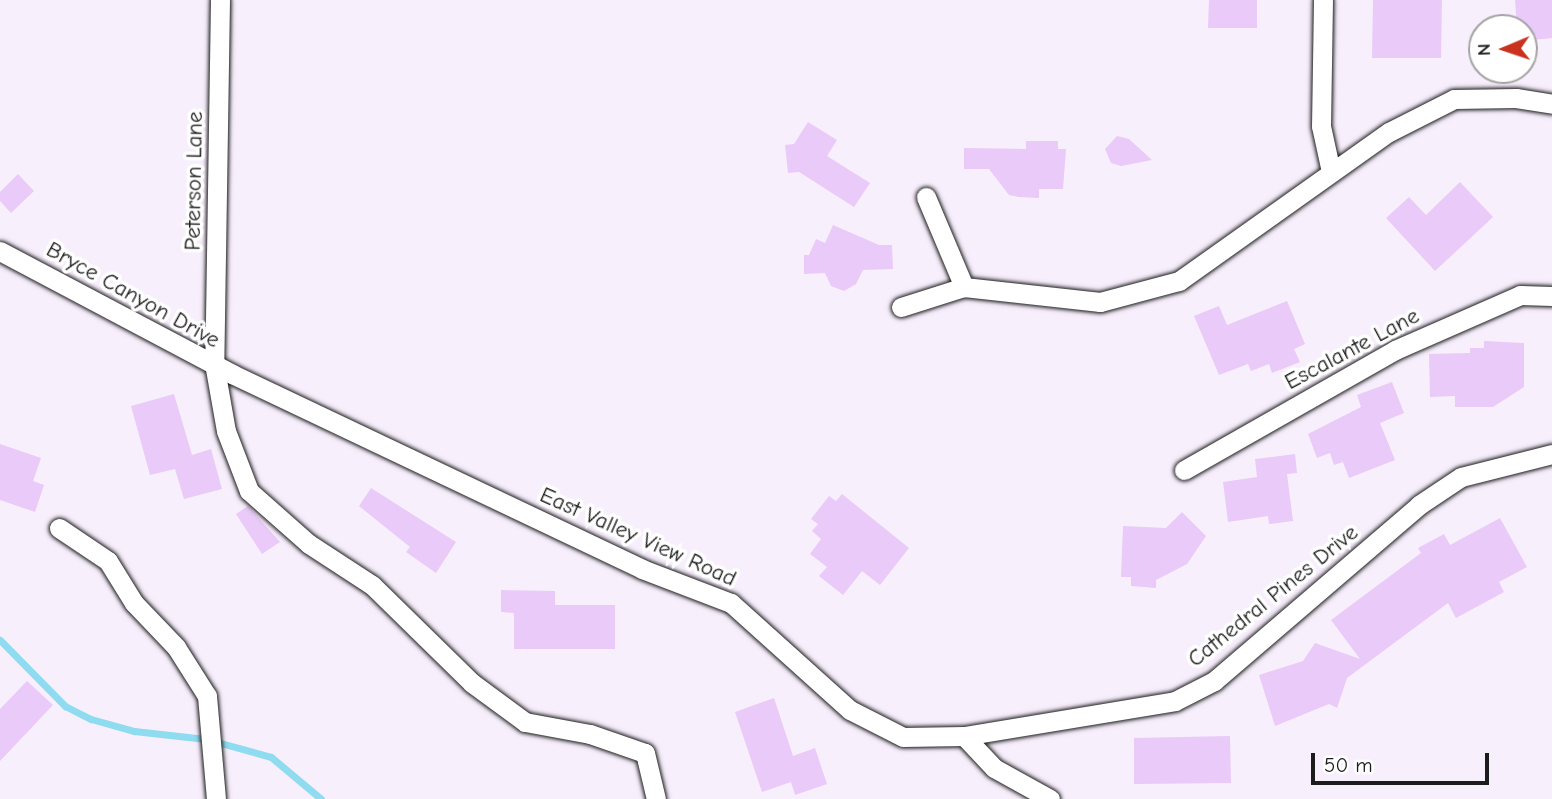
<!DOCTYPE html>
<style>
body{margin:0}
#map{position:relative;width:1552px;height:799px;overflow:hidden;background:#f8effd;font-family:"Comic Neue",sans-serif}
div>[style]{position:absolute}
.stream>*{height:7px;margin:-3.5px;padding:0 3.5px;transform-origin:3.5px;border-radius:3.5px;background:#8fdbef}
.building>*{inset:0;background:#e9caf8}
.roads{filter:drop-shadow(0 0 2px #1c1c1c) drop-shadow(0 0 2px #1c1c1c)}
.minor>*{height:19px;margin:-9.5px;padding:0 9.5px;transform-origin:9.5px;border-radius:9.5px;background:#fff}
span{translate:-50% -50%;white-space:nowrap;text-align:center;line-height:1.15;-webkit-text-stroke:7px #fff;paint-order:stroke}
.street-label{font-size:23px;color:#1c1c1c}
.north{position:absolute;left:1468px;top:14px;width:70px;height:70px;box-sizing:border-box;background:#fff;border:2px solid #a4a4a4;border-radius:50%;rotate:268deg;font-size:19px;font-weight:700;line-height:28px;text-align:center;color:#1c1c1c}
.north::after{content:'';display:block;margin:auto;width:24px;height:32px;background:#c8321e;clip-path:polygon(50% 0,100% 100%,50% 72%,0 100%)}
.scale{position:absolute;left:1311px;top:753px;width:178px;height:32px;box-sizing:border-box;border:4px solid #1c1c1c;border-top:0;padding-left:9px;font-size:21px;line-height:24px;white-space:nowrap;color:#1c1c1c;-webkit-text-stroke:5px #fff;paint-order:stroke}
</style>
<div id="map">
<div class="stream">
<i style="left:0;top:640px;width:93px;rotate:45.4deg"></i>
<i style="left:65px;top:706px;width:29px;rotate:27deg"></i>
<i style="left:91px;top:719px;width:45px;rotate:15.6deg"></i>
<i style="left:134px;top:731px;width:72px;rotate:6.3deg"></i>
<i style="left:206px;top:739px;width:67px;rotate:15.5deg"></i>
<i style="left:271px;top:757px;width:65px;rotate:40deg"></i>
</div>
<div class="building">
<i style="clip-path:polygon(1209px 0,1257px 0,1257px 28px,1208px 28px)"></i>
<i style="clip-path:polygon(1373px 0,1442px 0,1441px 58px,1372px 58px)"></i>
<i style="clip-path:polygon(1515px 0,1552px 0,1552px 38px,1524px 41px,1524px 28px,1517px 28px)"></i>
<i style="clip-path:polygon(808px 122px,837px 140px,827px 156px,870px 183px,854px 207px,799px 172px,788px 173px,785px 145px,794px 144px)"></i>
<i style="clip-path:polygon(1117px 136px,1129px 139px,1152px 160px,1121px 166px,1111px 163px,1105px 149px)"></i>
<i style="clip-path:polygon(1026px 141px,1058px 141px,1058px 149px,1066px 149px,1063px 189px,1039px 189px,1039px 198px,1019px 197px,1009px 195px,989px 169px,964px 169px,964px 148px,1026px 149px)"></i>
<i style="clip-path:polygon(18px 174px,34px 191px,11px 213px,0 201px,0 192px)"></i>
<i style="clip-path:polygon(1460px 182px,1493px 217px,1435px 271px,1386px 218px,1409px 197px,1426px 215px)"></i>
<i style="clip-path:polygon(833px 225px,879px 245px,892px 245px,893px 269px,863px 270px,856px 284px,844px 291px,831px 286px,825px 273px,804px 274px,804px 255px,809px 255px,816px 239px,825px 243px)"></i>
<i style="clip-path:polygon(1287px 301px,1305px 344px,1294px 349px,1300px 362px,1272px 373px,1269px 364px,1251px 371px,1248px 364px,1219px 375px,1194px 316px,1219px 306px,1227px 325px)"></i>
<i style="clip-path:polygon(1484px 341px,1524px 343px,1524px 387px,1493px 407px,1455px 407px,1455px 396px,1430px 397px,1429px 354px,1470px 353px,1470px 348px,1484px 348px)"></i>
<i style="clip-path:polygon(1392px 382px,1404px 413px,1380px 423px,1395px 460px,1349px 478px,1343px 462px,1334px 465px,1330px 453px,1317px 458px,1308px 434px,1361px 407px,1357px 395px)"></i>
<i style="clip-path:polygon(174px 394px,192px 455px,211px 449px,222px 489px,184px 499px,175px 469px,150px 475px,131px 406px)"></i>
<i style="clip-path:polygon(0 444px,41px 458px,33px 481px,44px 485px,35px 512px,0 500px)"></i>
<i style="clip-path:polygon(1295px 454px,1297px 473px,1287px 474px,1293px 521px,1269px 524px,1268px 516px,1228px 522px,1223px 482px,1257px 477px,1255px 459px)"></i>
<i style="clip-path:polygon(371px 488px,456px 542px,436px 573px,406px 552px,410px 547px,359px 506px)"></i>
<i style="clip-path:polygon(842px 494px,909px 548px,880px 585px,862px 571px,843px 595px,819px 576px,827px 567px,810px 554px,821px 539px,812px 531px,818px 524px,811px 519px,829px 496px,836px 501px)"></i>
<i style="clip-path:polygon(248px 506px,280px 542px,262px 554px,236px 514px)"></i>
<i style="clip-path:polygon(1182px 512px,1206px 536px,1187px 564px,1156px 580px,1156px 588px,1131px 586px,1131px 577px,1121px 577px,1123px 526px,1166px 528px)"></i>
<i style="clip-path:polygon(1500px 518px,1527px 567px,1499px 582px,1504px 592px,1456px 618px,1448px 603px,1347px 678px,1337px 708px,1329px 704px,1275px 726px,1259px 675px,1303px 661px,1315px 643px,1360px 659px,1331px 620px,1421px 553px,1418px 548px,1444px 534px,1450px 545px)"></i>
<i style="clip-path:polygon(501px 590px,555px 591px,555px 605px,615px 605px,615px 649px,514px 649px,514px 613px,501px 612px)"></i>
<i style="clip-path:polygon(27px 681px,53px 705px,0 761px,0 709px)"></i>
<i style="clip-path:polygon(774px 698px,793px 756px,815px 748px,827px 784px,795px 795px,791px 782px,762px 792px,735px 712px)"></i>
<i style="clip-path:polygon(1230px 736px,1231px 783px,1134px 784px,1134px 738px)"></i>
</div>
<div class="roads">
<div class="minor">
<i style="left:220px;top:0;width:363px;rotate:90.9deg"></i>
<i style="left:214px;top:363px;width:69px;rotate:80deg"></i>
<i style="left:226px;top:431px;width:64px;rotate:69deg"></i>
<i style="left:249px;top:491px;width:80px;rotate:41.5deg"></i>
<i style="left:309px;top:544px;width:75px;rotate:33.1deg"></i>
<i style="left:372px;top:585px;width:140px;rotate:44.4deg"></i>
<i style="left:472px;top:683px;width:66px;rotate:36.3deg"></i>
<i style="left:525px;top:722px;width:66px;rotate:10.5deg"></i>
<i style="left:590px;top:734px;width:58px;rotate:19.1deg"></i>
<i style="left:645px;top:753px;width:47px;rotate:76.6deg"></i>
<i style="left:1323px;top:0;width:126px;rotate:90.9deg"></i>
<i style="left:1321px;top:126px;width:47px;rotate:77.7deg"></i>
<i style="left:926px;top:197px;width:98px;rotate:67.1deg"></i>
<i style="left:964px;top:287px;width:137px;rotate:6.3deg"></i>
<i style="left:1100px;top:302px;width:82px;rotate:-14.9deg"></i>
<i style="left:1179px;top:281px;width:257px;rotate:-35.4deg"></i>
<i style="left:1389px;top:132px;width:73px;rotate:-26.9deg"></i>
<i style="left:1454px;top:99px;width:62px;rotate:-0.9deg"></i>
<i style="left:1516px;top:98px;width:36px;rotate:9deg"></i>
<i style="left:0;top:251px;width:263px;rotate:27.9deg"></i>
<i style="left:232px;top:374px;width:454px;rotate:25.4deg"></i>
<i style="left:642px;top:569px;width:95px;rotate:20.9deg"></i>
<i style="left:731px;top:603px;width:160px;rotate:42deg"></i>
<i style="left:850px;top:710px;width:59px;rotate:27deg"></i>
<i style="left:903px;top:737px;width:61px;rotate:-0.9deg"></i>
<i style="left:964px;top:736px;width:44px;rotate:46.8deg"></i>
<i style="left:994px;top:768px;width:64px;rotate:29deg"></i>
<i style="left:901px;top:307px;width:66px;rotate:-17.6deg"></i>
<i style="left:1184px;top:470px;width:243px;rotate:-29.6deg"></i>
<i style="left:1395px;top:350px;width:137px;rotate:-23.7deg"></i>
<i style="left:1520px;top:295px;width:32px;rotate:2deg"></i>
<i style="left:59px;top:528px;width:59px;rotate:34deg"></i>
<i style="left:108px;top:561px;width:49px;rotate:58.2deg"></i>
<i style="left:134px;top:603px;width:61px;rotate:46.3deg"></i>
<i style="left:176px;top:647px;width:58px;rotate:57.7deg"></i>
<i style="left:207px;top:696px;width:103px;rotate:85deg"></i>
<i style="left:964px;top:736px;width:214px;rotate:-9.4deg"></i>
<i style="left:1175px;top:701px;width:44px;rotate:-27.1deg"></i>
<i style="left:1214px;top:681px;width:270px;rotate:-40.6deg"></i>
<i style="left:1419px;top:505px;width:50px;rotate:-33.7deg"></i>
<i style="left:1461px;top:477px;width:94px;rotate:-14.2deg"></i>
</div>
</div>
<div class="street-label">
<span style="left:194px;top:181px;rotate:-89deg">Peterson Lane</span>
<span style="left:133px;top:295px;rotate:29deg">Bryce Canyon Drive</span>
<span style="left:1352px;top:349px;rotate:-28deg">Escalante Lane</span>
<span style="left:638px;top:537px;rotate:24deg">East Valley View Road</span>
<span style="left:1273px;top:596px;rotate:-39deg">Cathedral Pines Drive</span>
</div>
<div class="north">N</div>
<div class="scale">50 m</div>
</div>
